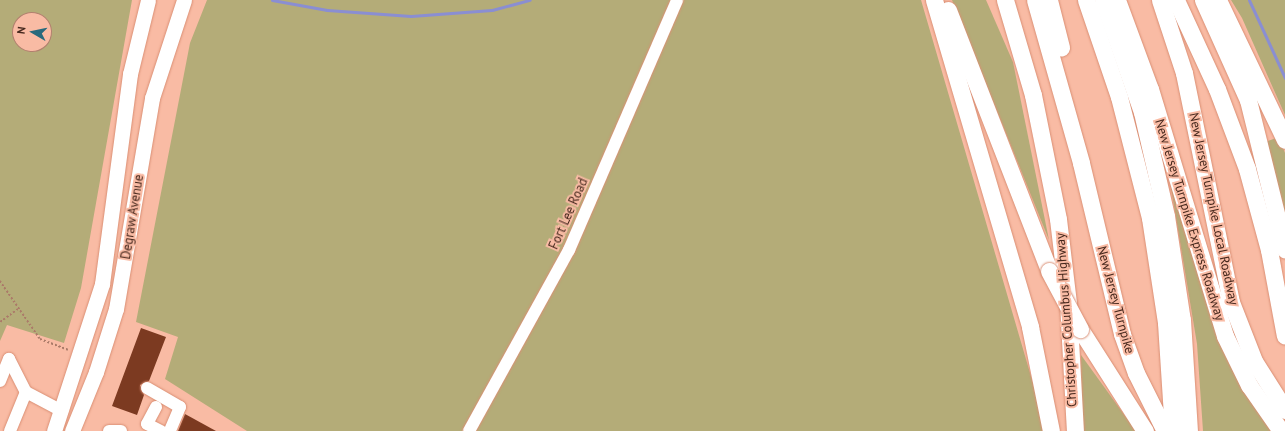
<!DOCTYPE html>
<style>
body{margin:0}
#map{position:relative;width:1285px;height:431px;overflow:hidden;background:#f9bba4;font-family:"PT Sans",sans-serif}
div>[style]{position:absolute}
.green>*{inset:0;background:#b4ac78}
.stream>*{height:3px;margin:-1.5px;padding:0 1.5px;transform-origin:1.5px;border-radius:1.5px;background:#8a8ed2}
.building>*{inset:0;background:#7c3a21}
.path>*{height:1.5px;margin-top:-0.75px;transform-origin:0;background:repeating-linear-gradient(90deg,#ab7b69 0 2px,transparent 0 4px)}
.roads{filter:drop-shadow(0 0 1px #da8f74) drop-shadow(0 0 1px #da8f74)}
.minor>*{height:12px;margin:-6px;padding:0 6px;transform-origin:6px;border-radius:6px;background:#fff}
.major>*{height:15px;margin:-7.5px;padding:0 7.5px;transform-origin:7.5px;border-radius:7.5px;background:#fff}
.highway>*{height:17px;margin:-8.5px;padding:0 8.5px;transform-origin:8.5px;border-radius:8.5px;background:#fff}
.bridges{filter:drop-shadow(0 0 1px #da8f74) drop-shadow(0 0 1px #da8f74)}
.highway-bridge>*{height:17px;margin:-8.5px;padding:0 8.5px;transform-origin:8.5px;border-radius:8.5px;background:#fff}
span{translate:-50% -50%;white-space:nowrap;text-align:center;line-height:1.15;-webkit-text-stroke:4px #f9bba4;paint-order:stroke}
.street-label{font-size:13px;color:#46281d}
.north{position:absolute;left:12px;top:12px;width:40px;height:40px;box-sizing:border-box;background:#f9bba4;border:1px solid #b1806e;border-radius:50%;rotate:279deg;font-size:11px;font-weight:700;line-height:16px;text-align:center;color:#46281d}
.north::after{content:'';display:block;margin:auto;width:14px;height:18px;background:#286a7d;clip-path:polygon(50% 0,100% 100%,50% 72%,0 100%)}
</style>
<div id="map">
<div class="green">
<i style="clip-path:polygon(evenodd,0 0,132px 0,81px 288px,64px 343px,7px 325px,0 341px,0 0,20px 20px,44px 20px,44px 44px,20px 44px,20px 20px)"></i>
<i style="clip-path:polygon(207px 0,921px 0,1047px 431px,247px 431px,165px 379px,178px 337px,136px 322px,190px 43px)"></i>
<i style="clip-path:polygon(952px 0,986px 0,1013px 62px,1049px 240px)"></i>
<i style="clip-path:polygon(1231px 0,1285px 0,1285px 115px,1242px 18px)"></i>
<i style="clip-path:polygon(1279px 137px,1285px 153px,1285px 224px,1265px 142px)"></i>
<i style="clip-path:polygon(1170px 182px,1260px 414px,1271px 431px,1203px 431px,1197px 344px)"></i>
<i style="clip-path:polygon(1081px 355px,1136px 431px,1082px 431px)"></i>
</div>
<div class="stream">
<i style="left:272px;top:0;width:56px;rotate:10.3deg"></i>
<i style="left:327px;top:10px;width:84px;rotate:4.1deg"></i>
<i style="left:411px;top:16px;width:81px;rotate:-4.2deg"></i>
<i style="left:492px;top:10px;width:39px;rotate:-15deg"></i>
<i style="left:1249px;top:0;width:86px;rotate:65.2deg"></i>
</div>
<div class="building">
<i style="clip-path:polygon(141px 328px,166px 337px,149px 381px,140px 385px,144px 395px,137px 415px,112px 406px)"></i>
<i style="clip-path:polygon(185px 414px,216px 431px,178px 431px)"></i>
</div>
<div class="path">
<i style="left:0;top:281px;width:70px;rotate:55.4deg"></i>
<i style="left:40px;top:339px;width:30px;rotate:21deg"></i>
<i style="left:0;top:322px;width:22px;rotate:-36deg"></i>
</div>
<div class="roads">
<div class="minor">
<i style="left:0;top:381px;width:24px;rotate:-68deg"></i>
<i style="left:9px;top:359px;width:37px;rotate:63deg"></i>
<i style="left:26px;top:392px;width:41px;rotate:27.8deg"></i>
<i style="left:147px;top:388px;width:38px;rotate:30deg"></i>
<i style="left:180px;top:407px;width:26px;rotate:113deg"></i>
<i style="left:156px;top:407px;width:19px;rotate:118deg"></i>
<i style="left:147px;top:424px;width:16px;rotate:27deg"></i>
<i style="left:10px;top:431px;width:42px;rotate:-67.7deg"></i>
<i style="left:109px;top:431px;width:12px"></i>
<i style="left:469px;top:431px;width:207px;rotate:-61.1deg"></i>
<i style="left:569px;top:250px;width:272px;rotate:-66.6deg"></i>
</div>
<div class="major">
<i style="left:54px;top:431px;width:155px;rotate:-71.9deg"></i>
<i style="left:102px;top:284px;width:212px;rotate:-82.4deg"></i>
<i style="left:130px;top:74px;width:76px;rotate:-76.3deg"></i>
<i style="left:72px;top:431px;width:64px;rotate:-67.9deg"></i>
<i style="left:96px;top:372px;width:66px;rotate:-72.4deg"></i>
<i style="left:116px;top:309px;width:214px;rotate:-80.3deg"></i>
<i style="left:152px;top:98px;width:103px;rotate:-71.9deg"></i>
</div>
<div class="highway">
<i style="left:934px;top:0;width:341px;rotate:73.6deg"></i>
<i style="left:1030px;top:327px;width:106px;rotate:78.6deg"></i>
<i style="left:1005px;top:0;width:99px;rotate:73.6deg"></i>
<i style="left:1033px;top:95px;width:126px;rotate:78.6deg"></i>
<i style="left:1058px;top:219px;width:85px;rotate:83.2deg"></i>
<i style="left:1068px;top:303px;width:128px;rotate:86.9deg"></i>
<i style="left:1035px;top:0;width:169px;rotate:74.2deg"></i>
<i style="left:1081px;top:163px;width:176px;rotate:76.5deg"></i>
<i style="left:1122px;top:334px;width:41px;rotate:70.3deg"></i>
<i style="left:1136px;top:373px;width:65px;rotate:63.4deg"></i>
<i style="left:1049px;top:0;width:49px;rotate:75.7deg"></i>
<i style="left:1086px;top:0;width:102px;rotate:71.2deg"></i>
<i style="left:1119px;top:97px;width:125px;rotate:75.6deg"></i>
<i style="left:1150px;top:218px;width:106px;rotate:81.3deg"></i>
<i style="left:1166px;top:323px;width:108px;rotate:86.3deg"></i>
<i style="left:1103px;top:0;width:119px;rotate:70.8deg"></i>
<i style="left:1142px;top:112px;width:107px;rotate:77deg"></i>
<i style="left:1166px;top:216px;width:105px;rotate:81.3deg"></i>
<i style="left:1182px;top:320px;width:111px;rotate:86.4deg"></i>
<i style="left:1117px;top:0;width:95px;rotate:69.7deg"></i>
<i style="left:1150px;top:89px;width:258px;rotate:73.1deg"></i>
<i style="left:1225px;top:336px;width:55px;rotate:63.9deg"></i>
<i style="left:1249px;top:385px;width:56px;rotate:55.2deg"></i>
<i style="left:1160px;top:0;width:77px;rotate:71.8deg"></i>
<i style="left:1184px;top:73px;width:234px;rotate:78.4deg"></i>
<i style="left:1231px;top:302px;width:63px;rotate:68.7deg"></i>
<i style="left:1254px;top:361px;width:58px;rotate:57.7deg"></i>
<i style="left:1176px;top:0;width:98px;rotate:65.3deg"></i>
<i style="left:1217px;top:89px;width:85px;rotate:69.4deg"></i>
<i style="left:1247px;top:169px;width:84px;rotate:74.8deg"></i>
<i style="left:1269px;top:250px;width:87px;rotate:79.5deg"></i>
<i style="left:1203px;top:0;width:110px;rotate:65.8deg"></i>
<i style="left:1248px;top:100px;width:154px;rotate:76.1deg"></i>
<i style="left:1218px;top:0;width:155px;rotate:64.4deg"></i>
<i style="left:948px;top:10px;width:280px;rotate:68.8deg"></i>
<i style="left:1080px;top:329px;width:121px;rotate:57.5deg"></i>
</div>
</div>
<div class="bridges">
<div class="highway-bridge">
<i style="left:1049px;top:271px;width:66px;rotate:61.9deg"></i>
</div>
</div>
<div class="street-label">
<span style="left:1213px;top:209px;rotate:78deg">New Jersey Turnpike Local Roadway</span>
<span style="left:569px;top:214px;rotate:-66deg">Fort Lee Road</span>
<span style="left:133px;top:217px;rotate:-81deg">Degraw Avenue</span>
<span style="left:1189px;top:220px;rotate:73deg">New Jersey Turnpike Express Roadway</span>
<span style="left:1115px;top:300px;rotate:75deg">New Jersey Turnpike</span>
<span style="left:1067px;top:320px;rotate:-94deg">Christopher Columbus Highway</span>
</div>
<div class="north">N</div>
</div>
